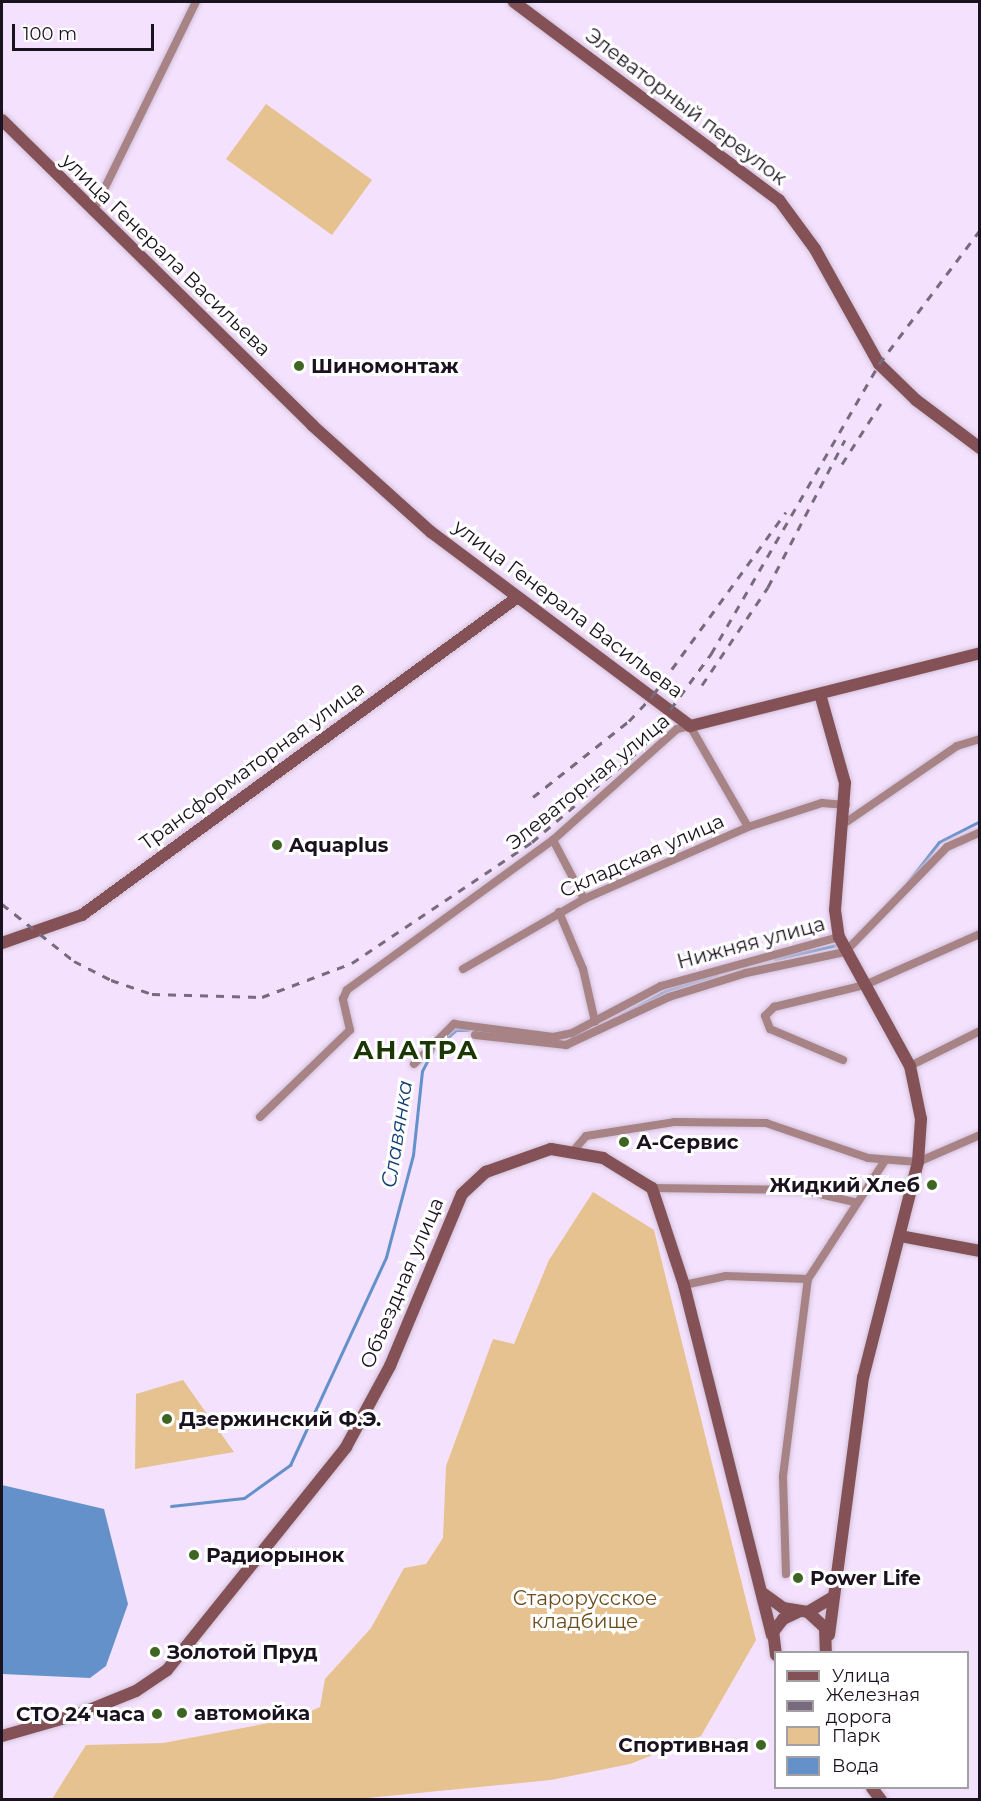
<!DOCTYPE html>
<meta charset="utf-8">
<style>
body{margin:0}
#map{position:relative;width:981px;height:1801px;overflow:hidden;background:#f4e1fd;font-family:Montserrat,sans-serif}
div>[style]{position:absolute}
.green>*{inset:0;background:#e6c291}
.water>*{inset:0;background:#6491c9}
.stream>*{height:3px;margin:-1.5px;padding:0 1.5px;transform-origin:1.5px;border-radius:1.5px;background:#6491c9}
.roads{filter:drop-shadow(0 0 2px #d1c0d9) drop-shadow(0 0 2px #d1c0d9)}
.street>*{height:8px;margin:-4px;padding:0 4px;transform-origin:4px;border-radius:4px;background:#a78385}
.secondary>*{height:12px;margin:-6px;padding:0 6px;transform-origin:6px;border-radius:6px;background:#845256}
.rail>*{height:3px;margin-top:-1.5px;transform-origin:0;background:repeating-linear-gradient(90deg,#776a7d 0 8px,transparent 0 16px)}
.dots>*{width:16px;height:16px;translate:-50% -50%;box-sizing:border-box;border:3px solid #fff;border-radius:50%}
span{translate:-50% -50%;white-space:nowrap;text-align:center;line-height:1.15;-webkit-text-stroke:6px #fff;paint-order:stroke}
.street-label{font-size:20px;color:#1a121e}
.poi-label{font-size:20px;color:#1a121e;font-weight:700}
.left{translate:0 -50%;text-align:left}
.right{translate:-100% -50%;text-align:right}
.park-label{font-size:20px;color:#6d4d1c}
.water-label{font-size:21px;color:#103f74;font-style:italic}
.district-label{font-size:26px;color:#1c3706;font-weight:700;letter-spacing:1.5px}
.frame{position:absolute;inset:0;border:3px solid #1a121e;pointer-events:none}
.legend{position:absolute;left:774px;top:1651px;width:195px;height:138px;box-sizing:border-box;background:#fff;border:2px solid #a3a0a5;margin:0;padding:8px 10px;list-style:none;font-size:18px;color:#1a121e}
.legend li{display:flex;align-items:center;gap:12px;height:30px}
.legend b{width:30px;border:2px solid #a3a0a5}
.scale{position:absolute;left:12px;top:24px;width:142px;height:27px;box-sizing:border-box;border:3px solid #1a121e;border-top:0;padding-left:8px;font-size:18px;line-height:21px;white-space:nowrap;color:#1a121e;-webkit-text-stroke:4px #fff;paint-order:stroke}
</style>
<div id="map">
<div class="green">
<i style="clip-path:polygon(266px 104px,372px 180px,332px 235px,226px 159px)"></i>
<i style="clip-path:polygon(593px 1192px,654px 1230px,756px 1640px,701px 1736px,630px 1764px,551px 1780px,347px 1800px,52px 1799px,86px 1745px,163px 1743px,295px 1718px,320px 1707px,325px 1679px,371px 1628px,404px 1568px,426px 1564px,443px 1538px,446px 1466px,493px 1339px,514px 1344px,549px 1260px)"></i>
<i style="clip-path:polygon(183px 1380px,234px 1452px,135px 1469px,136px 1394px)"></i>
</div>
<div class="water">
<i style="clip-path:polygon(2px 1485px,104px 1509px,128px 1604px,106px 1666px,90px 1678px,2px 1674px)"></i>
</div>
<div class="stream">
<i style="left:907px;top:883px;width:52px;rotate:-52deg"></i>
<i style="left:939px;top:842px;width:46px;rotate:-27.1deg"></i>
<i style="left:775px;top:959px;width:63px;rotate:-12.9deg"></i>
<i style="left:621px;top:1015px;width:50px;rotate:-28.6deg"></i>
<i style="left:665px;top:991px;width:54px;rotate:-17.1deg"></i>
<i style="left:558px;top:1040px;width:14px;rotate:-8deg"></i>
<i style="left:441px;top:1043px;width:20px;rotate:-41deg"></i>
<i style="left:456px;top:1030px;width:12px"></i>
<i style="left:171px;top:1506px;width:73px;rotate:-6.3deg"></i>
<i style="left:244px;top:1498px;width:57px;rotate:-35.7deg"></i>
<i style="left:290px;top:1465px;width:229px;rotate:-65.2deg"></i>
<i style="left:386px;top:1257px;width:106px;rotate:-75.2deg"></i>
<i style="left:413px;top:1155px;width:84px;rotate:-83.9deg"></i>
<i style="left:422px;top:1071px;width:25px;rotate:-63deg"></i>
</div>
<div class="roads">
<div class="street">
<i style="left:93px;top:212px;width:234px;rotate:-63.9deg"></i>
<i style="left:845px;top:823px;width:136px;rotate:-34.5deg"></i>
<i style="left:957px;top:746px;width:24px;rotate:-17deg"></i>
<i style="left:553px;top:840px;width:67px;rotate:62.3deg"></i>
<i style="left:559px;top:912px;width:62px;rotate:67.2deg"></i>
<i style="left:583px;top:969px;width:54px;rotate:77.2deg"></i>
<i style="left:463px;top:969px;width:140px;rotate:-30deg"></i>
<i style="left:584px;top:899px;width:179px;rotate:-23.7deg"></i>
<i style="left:748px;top:827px;width:78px;rotate:-18deg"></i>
<i style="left:822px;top:803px;width:24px;rotate:5deg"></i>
<i style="left:475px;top:1035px;width:92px;rotate:6.3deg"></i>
<i style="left:566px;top:1045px;width:114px;rotate:-25deg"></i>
<i style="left:669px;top:997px;width:81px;rotate:-17.3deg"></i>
<i style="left:746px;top:973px;width:101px;rotate:-12deg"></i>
<i style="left:845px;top:952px;width:146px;rotate:-45.8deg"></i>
<i style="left:947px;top:847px;width:36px;rotate:-24deg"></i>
<i style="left:843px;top:1060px;width:79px;rotate:-157deg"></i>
<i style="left:770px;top:1029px;width:14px;rotate:-111deg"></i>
<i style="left:765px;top:1016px;width:13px;rotate:-45deg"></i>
<i style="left:774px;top:1007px;width:94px;rotate:-13.6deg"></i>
<i style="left:865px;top:985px;width:126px;rotate:-23.9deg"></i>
<i style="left:414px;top:1064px;width:57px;rotate:-45deg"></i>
<i style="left:454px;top:1024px;width:100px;rotate:7.5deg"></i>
<i style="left:553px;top:1037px;width:19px;rotate:-12deg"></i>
<i style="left:572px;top:1033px;width:101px;rotate:-27.8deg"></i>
<i style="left:661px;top:986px;width:185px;rotate:-15.4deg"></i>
<i style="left:910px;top:1066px;width:78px;rotate:-26.6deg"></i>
<i style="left:260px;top:1117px;width:125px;rotate:-44deg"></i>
<i style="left:350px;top:1030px;width:32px;rotate:-103deg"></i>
<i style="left:343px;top:999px;width:10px;rotate:-66deg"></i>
<i style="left:347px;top:990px;width:255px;rotate:-36.1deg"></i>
<i style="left:553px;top:840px;width:166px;rotate:-41.8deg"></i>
<i style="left:677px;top:729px;width:13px;rotate:-13deg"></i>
<i style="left:690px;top:726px;width:116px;rotate:60.1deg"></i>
<i style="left:574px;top:1150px;width:18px;rotate:-49deg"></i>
<i style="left:586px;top:1136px;width:89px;rotate:-9deg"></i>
<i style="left:674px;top:1122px;width:92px;rotate:0.6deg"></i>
<i style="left:766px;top:1123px;width:108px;rotate:18.9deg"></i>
<i style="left:868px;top:1158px;width:50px;rotate:4.6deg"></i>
<i style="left:918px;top:1162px;width:68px;rotate:-23.5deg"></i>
<i style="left:652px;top:1188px;width:150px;rotate:0.8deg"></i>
<i style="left:802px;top:1190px;width:53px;rotate:13deg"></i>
<i style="left:684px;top:1285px;width:43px;rotate:-12.1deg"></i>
<i style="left:726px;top:1276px;width:82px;rotate:2.1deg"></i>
<i style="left:786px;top:1574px;width:98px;rotate:-91.8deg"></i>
<i style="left:783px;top:1476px;width:199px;rotate:-82.8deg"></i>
<i style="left:808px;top:1279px;width:140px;rotate:-57deg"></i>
</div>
<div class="secondary">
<i style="left:514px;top:2px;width:331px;rotate:36.8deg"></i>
<i style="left:779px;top:200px;width:61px;rotate:53.7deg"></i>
<i style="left:815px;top:249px;width:132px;rotate:60.9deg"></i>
<i style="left:879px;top:364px;width:52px;rotate:44.2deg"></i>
<i style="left:916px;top:400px;width:80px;rotate:36.9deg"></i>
<i style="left:2px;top:120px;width:435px;rotate:44.5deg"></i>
<i style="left:312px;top:425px;width:160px;rotate:42deg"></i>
<i style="left:431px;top:532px;width:324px;rotate:36.8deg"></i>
<i style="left:690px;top:726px;width:299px;rotate:-14.1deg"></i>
<i style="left:820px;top:694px;width:92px;rotate:74.3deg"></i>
<i style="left:845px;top:783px;width:127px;rotate:94.5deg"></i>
<i style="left:835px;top:910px;width:27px;rotate:82deg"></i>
<i style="left:839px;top:937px;width:147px;rotate:61.2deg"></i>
<i style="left:910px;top:1066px;width:54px;rotate:78.3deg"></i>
<i style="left:921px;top:1119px;width:43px;rotate:94deg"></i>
<i style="left:918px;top:1162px;width:222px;rotate:104.3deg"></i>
<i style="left:863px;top:1377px;width:260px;rotate:97.5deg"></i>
<i style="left:2px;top:943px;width:85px;rotate:-19.3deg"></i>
<i style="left:82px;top:915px;width:536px;rotate:-36.12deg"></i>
<i style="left:900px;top:1236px;width:81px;rotate:10.6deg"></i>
<i style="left:764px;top:1594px;width:24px;rotate:36deg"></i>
<i style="left:783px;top:1608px;width:25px;rotate:9deg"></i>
<i style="left:808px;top:1612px;width:29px;rotate:-31deg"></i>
<i style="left:808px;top:1612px;width:23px;rotate:43deg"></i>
<i style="left:825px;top:1628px;width:24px;rotate:88deg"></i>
<i style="left:776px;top:1655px;width:23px;rotate:-97deg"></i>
<i style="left:773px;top:1632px;width:16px;rotate:-52deg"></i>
<i style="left:783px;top:1619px;width:17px;rotate:-25deg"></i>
<i style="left:2px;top:1736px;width:80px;rotate:-15.9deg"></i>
<i style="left:79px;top:1714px;width:61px;rotate:-22deg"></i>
<i style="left:136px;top:1691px;width:37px;rotate:-34deg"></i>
<i style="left:167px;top:1670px;width:286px;rotate:-51.2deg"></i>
<i style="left:346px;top:1447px;width:92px;rotate:-61.5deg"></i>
<i style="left:390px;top:1366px;width:186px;rotate:-67.3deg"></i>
<i style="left:462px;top:1194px;width:33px;rotate:-43deg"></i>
<i style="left:486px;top:1172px;width:69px;rotate:-19.5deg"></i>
<i style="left:551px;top:1149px;width:53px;rotate:9.8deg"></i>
<i style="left:603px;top:1158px;width:57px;rotate:31.5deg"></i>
<i style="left:652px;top:1188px;width:102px;rotate:71.7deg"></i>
<i style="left:684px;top:1285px;width:361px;rotate:75.9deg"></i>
<i style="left:872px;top:1788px;width:15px;rotate:53deg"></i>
</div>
</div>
<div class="rail">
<i style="left:842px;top:464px;width:80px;rotate:-57.3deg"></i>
<i style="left:702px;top:685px;width:118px;rotate:-56deg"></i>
<i style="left:768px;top:587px;width:166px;rotate:-62.4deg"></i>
<i style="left:533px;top:797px;width:122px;rotate:-38.4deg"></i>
<i style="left:629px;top:721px;width:35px;rotate:-47deg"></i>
<i style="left:653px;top:695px;width:226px;rotate:-54deg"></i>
<i style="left:2px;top:904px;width:92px;rotate:38.4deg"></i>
<i style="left:74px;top:961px;width:42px;rotate:27.2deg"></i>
<i style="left:111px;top:980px;width:43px;rotate:18.9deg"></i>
<i style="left:152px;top:994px;width:110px;rotate:1.6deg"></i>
<i style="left:262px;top:997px;width:96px;rotate:-20.7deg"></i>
<i style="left:352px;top:963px;width:217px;rotate:-33.9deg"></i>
<i style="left:532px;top:842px;width:145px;rotate:-40.5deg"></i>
<i style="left:642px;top:748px;width:117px;rotate:-53.7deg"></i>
<i style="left:711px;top:654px;width:335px;rotate:-59.9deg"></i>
<i style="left:879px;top:364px;width:168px;rotate:-53deg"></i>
</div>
<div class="dots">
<i style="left:299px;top:366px;background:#3e6622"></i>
<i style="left:277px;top:845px;background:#3e6622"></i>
<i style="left:624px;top:1142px;background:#3e6622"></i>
<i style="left:932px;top:1185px;background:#3e6622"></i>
<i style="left:167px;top:1419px;background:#3e6622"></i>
<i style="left:194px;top:1555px;background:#3e6622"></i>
<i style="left:798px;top:1578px;background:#3e6622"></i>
<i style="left:155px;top:1652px;background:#3e6622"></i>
<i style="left:182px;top:1713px;background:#3e6622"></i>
<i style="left:157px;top:1714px;background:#3e6622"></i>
<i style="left:761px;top:1745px;background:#3e6622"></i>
</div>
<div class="street-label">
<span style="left:686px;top:107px;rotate:37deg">Элеваторный переулок</span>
<span style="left:166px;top:255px;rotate:44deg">улица Генерала Васильева</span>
<span style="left:568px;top:609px;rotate:37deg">улица Генерала Васильева</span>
<span style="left:252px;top:766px;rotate:-36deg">Трансформаторная улица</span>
<span style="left:588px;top:782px;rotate:-39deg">Элеваторная улица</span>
<span style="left:642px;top:856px;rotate:-24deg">Складская улица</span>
<span style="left:751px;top:943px;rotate:-15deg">Нижняя улица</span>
<span style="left:402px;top:1283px;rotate:-67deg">Объездная улица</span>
</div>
<div class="poi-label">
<span class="left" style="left:311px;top:366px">Шиномонтаж</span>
<span class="left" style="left:289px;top:845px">Aquaplus</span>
<span class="left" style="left:636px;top:1142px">А-Сервис</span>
<span class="right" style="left:920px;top:1185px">Жидкий Хлеб</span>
<span class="left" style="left:179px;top:1419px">Дзержинский Ф.Э.</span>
<span class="left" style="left:206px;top:1555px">Радиорынок</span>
<span class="left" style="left:810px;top:1578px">Power Life</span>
<span class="left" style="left:167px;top:1652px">Золотой Пруд</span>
<span class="left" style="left:194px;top:1713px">автомойка</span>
<span class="right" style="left:145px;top:1714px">СТО 24 часа</span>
<span class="right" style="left:749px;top:1745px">Спортивная</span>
</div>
<div class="park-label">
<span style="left:585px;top:1610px">Старорусское<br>кладбище</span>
</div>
<div class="water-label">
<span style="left:397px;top:1134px;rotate:-81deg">Славянка</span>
</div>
<div class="district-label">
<span style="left:416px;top:1051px">АНАТРА</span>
</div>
<div class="frame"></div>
<ul class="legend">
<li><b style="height:8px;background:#845256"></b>Улица</li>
<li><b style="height:8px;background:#776a7d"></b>Железная дорога</li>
<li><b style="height:16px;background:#e6c291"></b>Парк</li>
<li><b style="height:16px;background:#6491c9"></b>Вода</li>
</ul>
<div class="scale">100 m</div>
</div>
